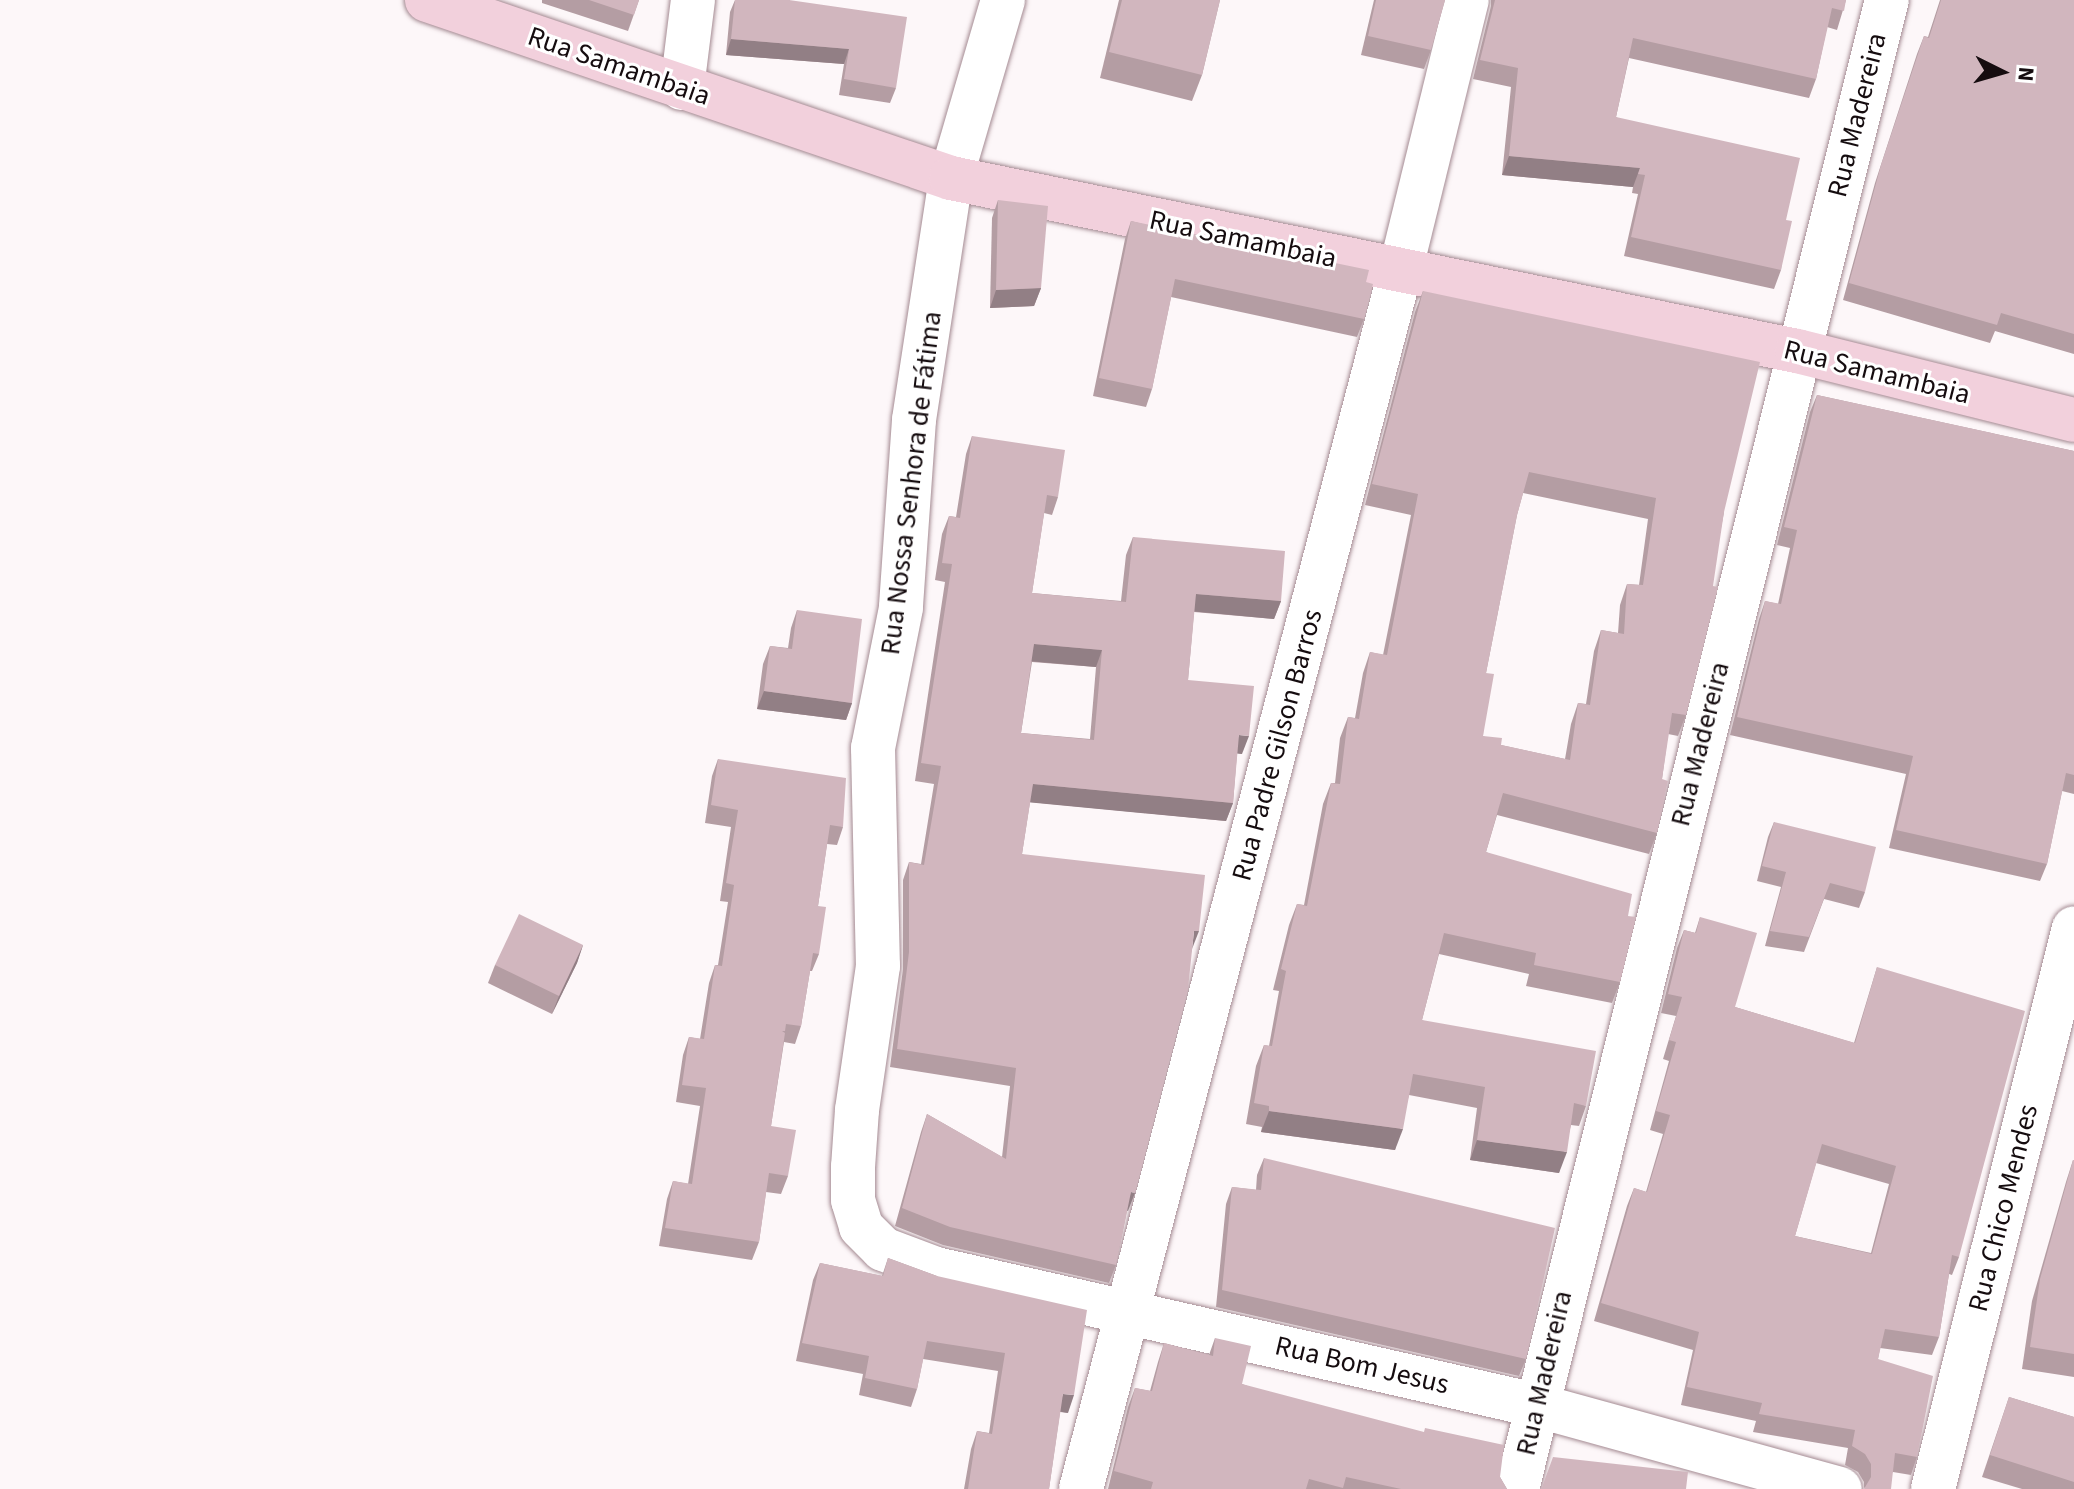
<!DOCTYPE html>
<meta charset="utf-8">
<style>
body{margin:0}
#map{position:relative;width:2074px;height:1489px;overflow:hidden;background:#fdf7f9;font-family:"Source Sans 3",sans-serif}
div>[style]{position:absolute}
.roads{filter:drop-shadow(0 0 2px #a48a92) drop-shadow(0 0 2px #a48a92)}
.street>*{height:44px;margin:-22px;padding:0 22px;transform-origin:22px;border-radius:22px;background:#fff}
.secondary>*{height:44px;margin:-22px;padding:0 22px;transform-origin:22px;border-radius:22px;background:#f2d0dc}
.wall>*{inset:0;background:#b49da3}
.shaded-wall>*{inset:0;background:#927f85}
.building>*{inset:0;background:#d1b6be}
span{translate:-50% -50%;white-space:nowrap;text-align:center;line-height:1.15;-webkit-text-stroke:6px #fff;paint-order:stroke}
.street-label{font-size:28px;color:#150c0f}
.north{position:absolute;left:1962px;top:32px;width:80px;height:80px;-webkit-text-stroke:6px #fff;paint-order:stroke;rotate:95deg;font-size:22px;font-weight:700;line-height:32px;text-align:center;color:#150c0f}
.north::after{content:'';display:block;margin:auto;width:28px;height:36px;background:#150c0f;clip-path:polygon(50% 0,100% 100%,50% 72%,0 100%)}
</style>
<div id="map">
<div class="roads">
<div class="street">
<i style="left:1003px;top:0;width:185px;rotate:106.3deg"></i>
<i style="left:951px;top:178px;width:245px;rotate:98.7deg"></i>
<i style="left:914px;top:420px;width:188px;rotate:94deg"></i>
<i style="left:901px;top:608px;width:143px;rotate:101.3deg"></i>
<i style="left:873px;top:748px;width:218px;rotate:88.7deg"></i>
<i style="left:878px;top:966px;width:146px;rotate:98.3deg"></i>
<i style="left:857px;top:1110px;width:57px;rotate:94deg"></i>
<i style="left:853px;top:1167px;width:33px;rotate:90deg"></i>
<i style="left:853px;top:1200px;width:28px;rotate:73deg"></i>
<i style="left:861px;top:1227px;width:31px;rotate:45deg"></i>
<i style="left:883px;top:1249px;width:57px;rotate:20.7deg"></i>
<i style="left:936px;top:1269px;width:614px;rotate:12.79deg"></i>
<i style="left:1535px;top:1405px;width:316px;rotate:15.4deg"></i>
<i style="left:682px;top:88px;width:89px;rotate:-82.9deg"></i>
<i style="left:1081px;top:1489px;width:1258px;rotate:-75.31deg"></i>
<i style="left:1400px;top:272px;width:280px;rotate:-76.2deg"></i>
<i style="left:1517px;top:1489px;width:1534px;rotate:-76.05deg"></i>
<i style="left:1933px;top:1489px;width:578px;rotate:-75.89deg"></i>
</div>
<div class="secondary">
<i style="left:427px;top:0;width:553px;rotate:18.76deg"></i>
<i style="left:951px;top:178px;width:864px;rotate:11.56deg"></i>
<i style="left:1797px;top:351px;width:285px;rotate:14deg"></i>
</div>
</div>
<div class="wall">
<i style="clip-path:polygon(542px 0,639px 0,628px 31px,542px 3px)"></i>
<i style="clip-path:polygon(735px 0,789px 0,896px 88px,890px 103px,839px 95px,844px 64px,726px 55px,730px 12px)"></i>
<i style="clip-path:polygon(1119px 0,1220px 0,1202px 75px,1192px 101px,1100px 78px)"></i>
<i style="clip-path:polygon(1374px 0,1445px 0,1431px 50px,1424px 69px,1361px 55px)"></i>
<i style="clip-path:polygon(1491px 0,1846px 0,1837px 30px,1827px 27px,1816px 79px,1809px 98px,1629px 58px,1616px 117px,1786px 220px,1781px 270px,1774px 289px,1624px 256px,1638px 194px,1632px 193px,1633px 187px,1502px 175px,1511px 87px,1473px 79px,1491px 6px)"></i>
<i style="clip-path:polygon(1940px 0,2074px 0,2074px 354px,1995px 331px,1990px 343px,1843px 300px,1875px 183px,1917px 54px,1924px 36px,1928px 37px)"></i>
<i style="clip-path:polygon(998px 200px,1041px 288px,1034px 306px,990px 308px,992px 218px)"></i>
<i style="clip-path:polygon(1131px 221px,1366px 282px,1364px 319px,1357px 337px,1171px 297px,1152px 389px,1146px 407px,1093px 396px,1125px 239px)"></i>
<i style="clip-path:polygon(evenodd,1423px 291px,1724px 512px,1686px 715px,1678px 736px,1668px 734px,1662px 779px,1657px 833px,1649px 854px,1497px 815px,1486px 852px,1628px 916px,1620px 982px,1612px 1003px,1526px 986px,1529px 974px,1439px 954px,1422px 1020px,1586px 1106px,1579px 1126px,1571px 1125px,1559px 1173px,1470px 1160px,1477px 1108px,1409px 1095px,1395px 1150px,1261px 1132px,1262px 1127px,1246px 1124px,1256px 1066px,1264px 1045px,1269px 1046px,1279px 991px,1273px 990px,1289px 925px,1297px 904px,1304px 905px,1323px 804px,1331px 783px,1335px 783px,1340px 738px,1348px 717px,1355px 718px,1363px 673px,1370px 652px,1383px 655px,1411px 515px,1365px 505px,1415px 312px,1423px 291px,1523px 493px,1648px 519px,1639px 585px,1627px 584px,1620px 605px,1618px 633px,1601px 630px,1594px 651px,1586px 704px,1578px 703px,1571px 724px,1565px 759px,1501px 745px,1483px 736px,1486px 673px,1517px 515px,1523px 493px)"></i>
<i style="clip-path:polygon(1817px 395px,2074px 451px,2074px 794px,2062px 791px,2047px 864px,2040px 881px,1889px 848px,1906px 774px,1730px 735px,1759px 619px,1765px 601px,1778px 604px,1790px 548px,1777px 545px,1810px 412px)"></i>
<i style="clip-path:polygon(evenodd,972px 436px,1058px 497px,1052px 515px,1044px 513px,1032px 593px,1121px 601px,1126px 555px,1133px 537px,1281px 601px,1274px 619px,1194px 612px,1188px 680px,1242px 754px,1237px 753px,1233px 803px,1226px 821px,1030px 802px,1022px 854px,1192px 949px,1127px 1210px,1116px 1265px,1109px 1283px,943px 1245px,895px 1226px,921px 1132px,927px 1114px,1002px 1157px,1010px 1086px,890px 1067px,903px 969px,903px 880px,909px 862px,921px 864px,934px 784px,915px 781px,945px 582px,935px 580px,942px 534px,949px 516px,956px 517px,966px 454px,972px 436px,1032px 662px,1096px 667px,1090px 739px,1021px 733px,1032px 662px)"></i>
<i style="clip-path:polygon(797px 610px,852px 703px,846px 720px,757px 709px,763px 664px,770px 646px,788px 648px,791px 628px)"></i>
<i style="clip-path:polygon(718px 759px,843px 827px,837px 845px,827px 844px,818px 906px,819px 954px,812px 971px,810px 971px,801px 1026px,795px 1044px,784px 1042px,771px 1126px,788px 1176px,781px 1194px,766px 1192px,759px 1242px,752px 1260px,659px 1246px,667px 1199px,673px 1181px,688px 1184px,700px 1106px,676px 1102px,683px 1055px,689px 1037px,700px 1039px,709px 983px,715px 965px,718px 965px,728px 902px,720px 901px,731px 827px,705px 823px,712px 776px)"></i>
<i style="clip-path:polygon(1774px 822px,1865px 892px,1859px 908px,1824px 899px,1804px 952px,1765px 946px,1781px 887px,1757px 881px,1768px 837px)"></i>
<i style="clip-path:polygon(evenodd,1700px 917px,1735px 1007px,1854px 1043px,1877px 967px,1959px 1257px,1952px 1275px,1949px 1274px,1939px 1337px,1932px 1355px,1880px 1348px,1878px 1359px,1917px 1457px,1911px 1475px,1893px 1472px,1864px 1488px,1864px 1482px,1858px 1472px,1845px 1465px,1848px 1448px,1753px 1432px,1756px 1421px,1681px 1405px,1693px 1350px,1594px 1321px,1627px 1206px,1634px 1188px,1646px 1192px,1663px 1134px,1650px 1130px,1669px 1061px,1663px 1059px,1676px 1016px,1661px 1013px,1677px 948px,1684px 930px,1695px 933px,1700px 917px,1816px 1163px,1889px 1184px,1871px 1253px,1795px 1236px,1816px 1163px)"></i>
<i style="clip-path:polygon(583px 945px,577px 963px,552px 1014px,488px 983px,495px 965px)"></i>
<i style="clip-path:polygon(1264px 1158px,1526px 1359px,1519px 1376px,1216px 1307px,1226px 1204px,1232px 1187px,1256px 1190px,1257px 1175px)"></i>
<i style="clip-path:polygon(2073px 1160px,2074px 1160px,2074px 1377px,2022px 1369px,2032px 1301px,2066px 1182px)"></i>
<i style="clip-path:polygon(888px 1258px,937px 1276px,1068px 1413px,1060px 1412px,1049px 1489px,964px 1489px,971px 1449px,977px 1431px,989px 1433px,998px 1371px,923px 1359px,917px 1389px,911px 1407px,859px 1395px,863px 1374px,796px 1361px,813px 1280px,820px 1263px,882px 1276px)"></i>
<i style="clip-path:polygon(1215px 1338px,1242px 1384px,1500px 1477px,1507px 1489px,1108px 1489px,1128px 1407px,1135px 1388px,1150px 1391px,1158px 1362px,1164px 1343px,1209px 1355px)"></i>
<i style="clip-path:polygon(2009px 1397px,2074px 1417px,2074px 1489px,2022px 1489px,1982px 1477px)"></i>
</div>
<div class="shaded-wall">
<i style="clip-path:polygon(731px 39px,849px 49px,844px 64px,726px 55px)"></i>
<i style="clip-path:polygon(1509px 156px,1640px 168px,1633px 187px,1502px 175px)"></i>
<i style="clip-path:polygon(1041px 288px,1034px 306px,990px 308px,996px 290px)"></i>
<i style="clip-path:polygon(1196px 594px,1281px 601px,1274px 619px,1189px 611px)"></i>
<i style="clip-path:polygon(1034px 644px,1102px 650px,1096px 667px,1028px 661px)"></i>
<i style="clip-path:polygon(764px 691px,852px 703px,846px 720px,757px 709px)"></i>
<i style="clip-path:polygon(1239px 735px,1249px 736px,1242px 754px,1232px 753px)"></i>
<i style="clip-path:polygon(1033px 784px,1233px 803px,1226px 821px,1026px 802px)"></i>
<i style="clip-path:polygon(1194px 931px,1199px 931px,1192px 949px)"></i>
<i style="clip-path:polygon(583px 945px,577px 963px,552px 1014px,559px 996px)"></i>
<i style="clip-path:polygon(1269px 1111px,1403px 1129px,1395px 1150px,1261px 1132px)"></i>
<i style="clip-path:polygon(1477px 1140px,1567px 1152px,1559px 1173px,1470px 1160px)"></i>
<i style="clip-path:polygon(1131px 1192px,1135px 1193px,1128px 1211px,1125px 1210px)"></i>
<i style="clip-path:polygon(1063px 1394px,1074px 1395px,1068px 1413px,1057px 1411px)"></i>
</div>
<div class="building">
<i style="clip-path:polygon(589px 0,639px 0,634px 15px)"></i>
<i style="clip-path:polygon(735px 0,789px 0,907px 17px,896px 88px,844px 79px,849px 49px,731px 39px)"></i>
<i style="clip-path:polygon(1122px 0,1220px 0,1202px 75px,1109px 52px)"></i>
<i style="clip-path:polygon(1376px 0,1445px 0,1431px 50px,1368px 36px)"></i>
<i style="clip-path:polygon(1495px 0,1846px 0,1844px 11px,1832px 8px,1816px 79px,1633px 38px,1616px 117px,1800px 158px,1786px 220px,1792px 221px,1781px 270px,1631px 237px,1645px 175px,1638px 174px,1640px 168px,1509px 156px,1518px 68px,1480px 60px)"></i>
<i style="clip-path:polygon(1941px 0,2074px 0,2074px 334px,2001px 313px,1997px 325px,1849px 283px,1881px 165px,1924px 36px,1929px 38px)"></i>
<i style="clip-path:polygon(998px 200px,1048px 206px,1041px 288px,996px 290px)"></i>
<i style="clip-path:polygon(1131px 221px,1369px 270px,1366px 282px,1373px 284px,1364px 319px,1175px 279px,1152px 389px,1099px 378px)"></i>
<i style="clip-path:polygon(evenodd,1423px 291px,1760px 362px,1724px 512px,1713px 586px,1718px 587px,1686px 715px,1672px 713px,1662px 779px,1668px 781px,1657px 833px,1503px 793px,1486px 852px,1632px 894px,1628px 916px,1636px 917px,1620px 982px,1534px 965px,1536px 953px,1444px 933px,1422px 1020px,1596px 1051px,1586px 1106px,1574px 1103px,1567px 1152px,1477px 1140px,1485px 1087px,1413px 1074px,1403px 1129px,1269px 1111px,1269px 1106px,1254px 1103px,1264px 1045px,1272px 1046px,1286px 971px,1281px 969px,1297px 904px,1307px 906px,1331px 783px,1340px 784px,1348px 717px,1359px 719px,1370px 652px,1387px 655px,1418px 494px,1372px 484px,1423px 291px,1529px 472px,1656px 498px,1643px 585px,1627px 584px,1624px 634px,1601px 630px,1590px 705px,1578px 703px,1570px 760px,1501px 745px,1502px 738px,1483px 736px,1494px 674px,1486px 673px,1517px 515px,1529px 472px)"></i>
<i style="clip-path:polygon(1817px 395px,2074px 451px,2074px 775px,2066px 773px,2047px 864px,1896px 830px,1913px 756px,1737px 717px,1765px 601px,1781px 604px,1797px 530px,1784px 527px)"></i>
<i style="clip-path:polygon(evenodd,972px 436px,1065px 450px,1058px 497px,1047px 495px,1032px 593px,1126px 602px,1133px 537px,1285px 551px,1281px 601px,1196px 594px,1188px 680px,1254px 686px,1249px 736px,1239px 735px,1233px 803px,1033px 784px,1022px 854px,1205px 875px,1199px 931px,1194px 931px,1188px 989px,1135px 1193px,1131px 1192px,1116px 1265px,950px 1227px,902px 1208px,927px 1114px,1006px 1159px,1016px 1068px,897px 1049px,909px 952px,909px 862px,924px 865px,941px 766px,921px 763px,952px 564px,942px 563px,949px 516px,960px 518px,972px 436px,1034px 644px,1102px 650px,1094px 740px,1021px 733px,1034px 644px)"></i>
<i style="clip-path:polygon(797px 610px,862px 619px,852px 703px,764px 691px,770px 646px,792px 649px)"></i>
<i style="clip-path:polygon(718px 759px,846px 778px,843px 827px,830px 825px,818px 906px,826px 907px,819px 954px,813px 953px,801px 1026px,786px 1024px,785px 1031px,782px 1031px,785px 1033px,771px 1126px,796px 1130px,788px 1176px,769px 1173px,759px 1242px,665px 1228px,673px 1181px,692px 1184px,706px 1088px,682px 1085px,689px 1037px,704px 1039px,715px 965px,722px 966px,734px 885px,726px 883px,738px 810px,711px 805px)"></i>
<i style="clip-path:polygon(1774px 822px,1876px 847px,1865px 892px,1830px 883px,1809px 937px,1770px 931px,1786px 872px,1762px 866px)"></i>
<i style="clip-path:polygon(519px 914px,583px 945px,559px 996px,495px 965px)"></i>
<i style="clip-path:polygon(evenodd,1700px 917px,1757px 933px,1735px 1007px,1855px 1043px,1877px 967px,2025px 1011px,1959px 1257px,1952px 1255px,1939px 1337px,1885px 1329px,1878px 1359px,1933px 1376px,1917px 1457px,1895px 1453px,1891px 1489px,1864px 1489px,1871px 1477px,1871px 1464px,1865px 1454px,1852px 1446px,1855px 1430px,1759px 1414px,1762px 1403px,1687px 1387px,1699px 1332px,1601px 1303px,1634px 1188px,1647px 1192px,1670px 1115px,1656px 1111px,1676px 1042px,1669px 1040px,1682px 997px,1668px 994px,1684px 930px,1696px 933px,1700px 917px,1822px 1144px,1896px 1166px,1872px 1254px,1795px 1236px,1822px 1144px)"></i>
<i style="clip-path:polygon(1264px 1158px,1555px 1228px,1526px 1359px,1222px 1290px,1232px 1187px,1261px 1190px)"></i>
<i style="clip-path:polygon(2073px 1160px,2074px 1160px,2074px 1354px,2030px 1347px,2040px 1279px)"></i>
<i style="clip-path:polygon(888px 1258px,937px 1276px,1087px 1310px,1074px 1395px,1063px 1394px,1049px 1489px,968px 1489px,977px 1431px,992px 1434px,1005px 1353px,927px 1341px,917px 1389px,865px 1378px,869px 1356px,802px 1343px,820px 1263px,883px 1276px)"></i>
<i style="clip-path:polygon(1215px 1338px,1251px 1346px,1242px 1384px,1424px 1432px,1425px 1428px,1504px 1445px,1500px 1477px,1507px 1489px,1401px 1489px,1346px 1477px,1343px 1488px,1309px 1479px,1306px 1489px,1151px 1489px,1153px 1482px,1114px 1471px,1135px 1388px,1152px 1391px,1164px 1343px,1213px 1356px)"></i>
<i style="clip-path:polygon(2009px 1397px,2074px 1417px,2074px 1482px,1990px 1455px)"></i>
<i style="clip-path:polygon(1553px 1457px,1688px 1472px,1686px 1489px,1540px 1489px,1542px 1487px)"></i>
</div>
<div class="street-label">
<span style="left:619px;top:66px;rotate:19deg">Rua Samambaia</span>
<span style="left:1857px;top:115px;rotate:-76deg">Rua Madereira</span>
<span style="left:1243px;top:239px;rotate:12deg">Rua Samambaia</span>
<span style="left:1877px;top:372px;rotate:14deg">Rua Samambaia</span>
<span style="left:911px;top:483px;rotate:-83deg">Rua Nossa Senhora de Fátima</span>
<span style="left:1700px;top:744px;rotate:-76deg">Rua Madereira</span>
<span style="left:1277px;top:745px;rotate:-75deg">Rua Padre Gilson Barros</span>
<span style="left:2003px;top:1208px;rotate:-76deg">Rua Chico Mendes</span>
<span style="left:1362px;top:1365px;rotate:13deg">Rua Bom Jesus</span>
<span style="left:1544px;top:1373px;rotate:-77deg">Rua Madereira</span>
</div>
<div class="north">N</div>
</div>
